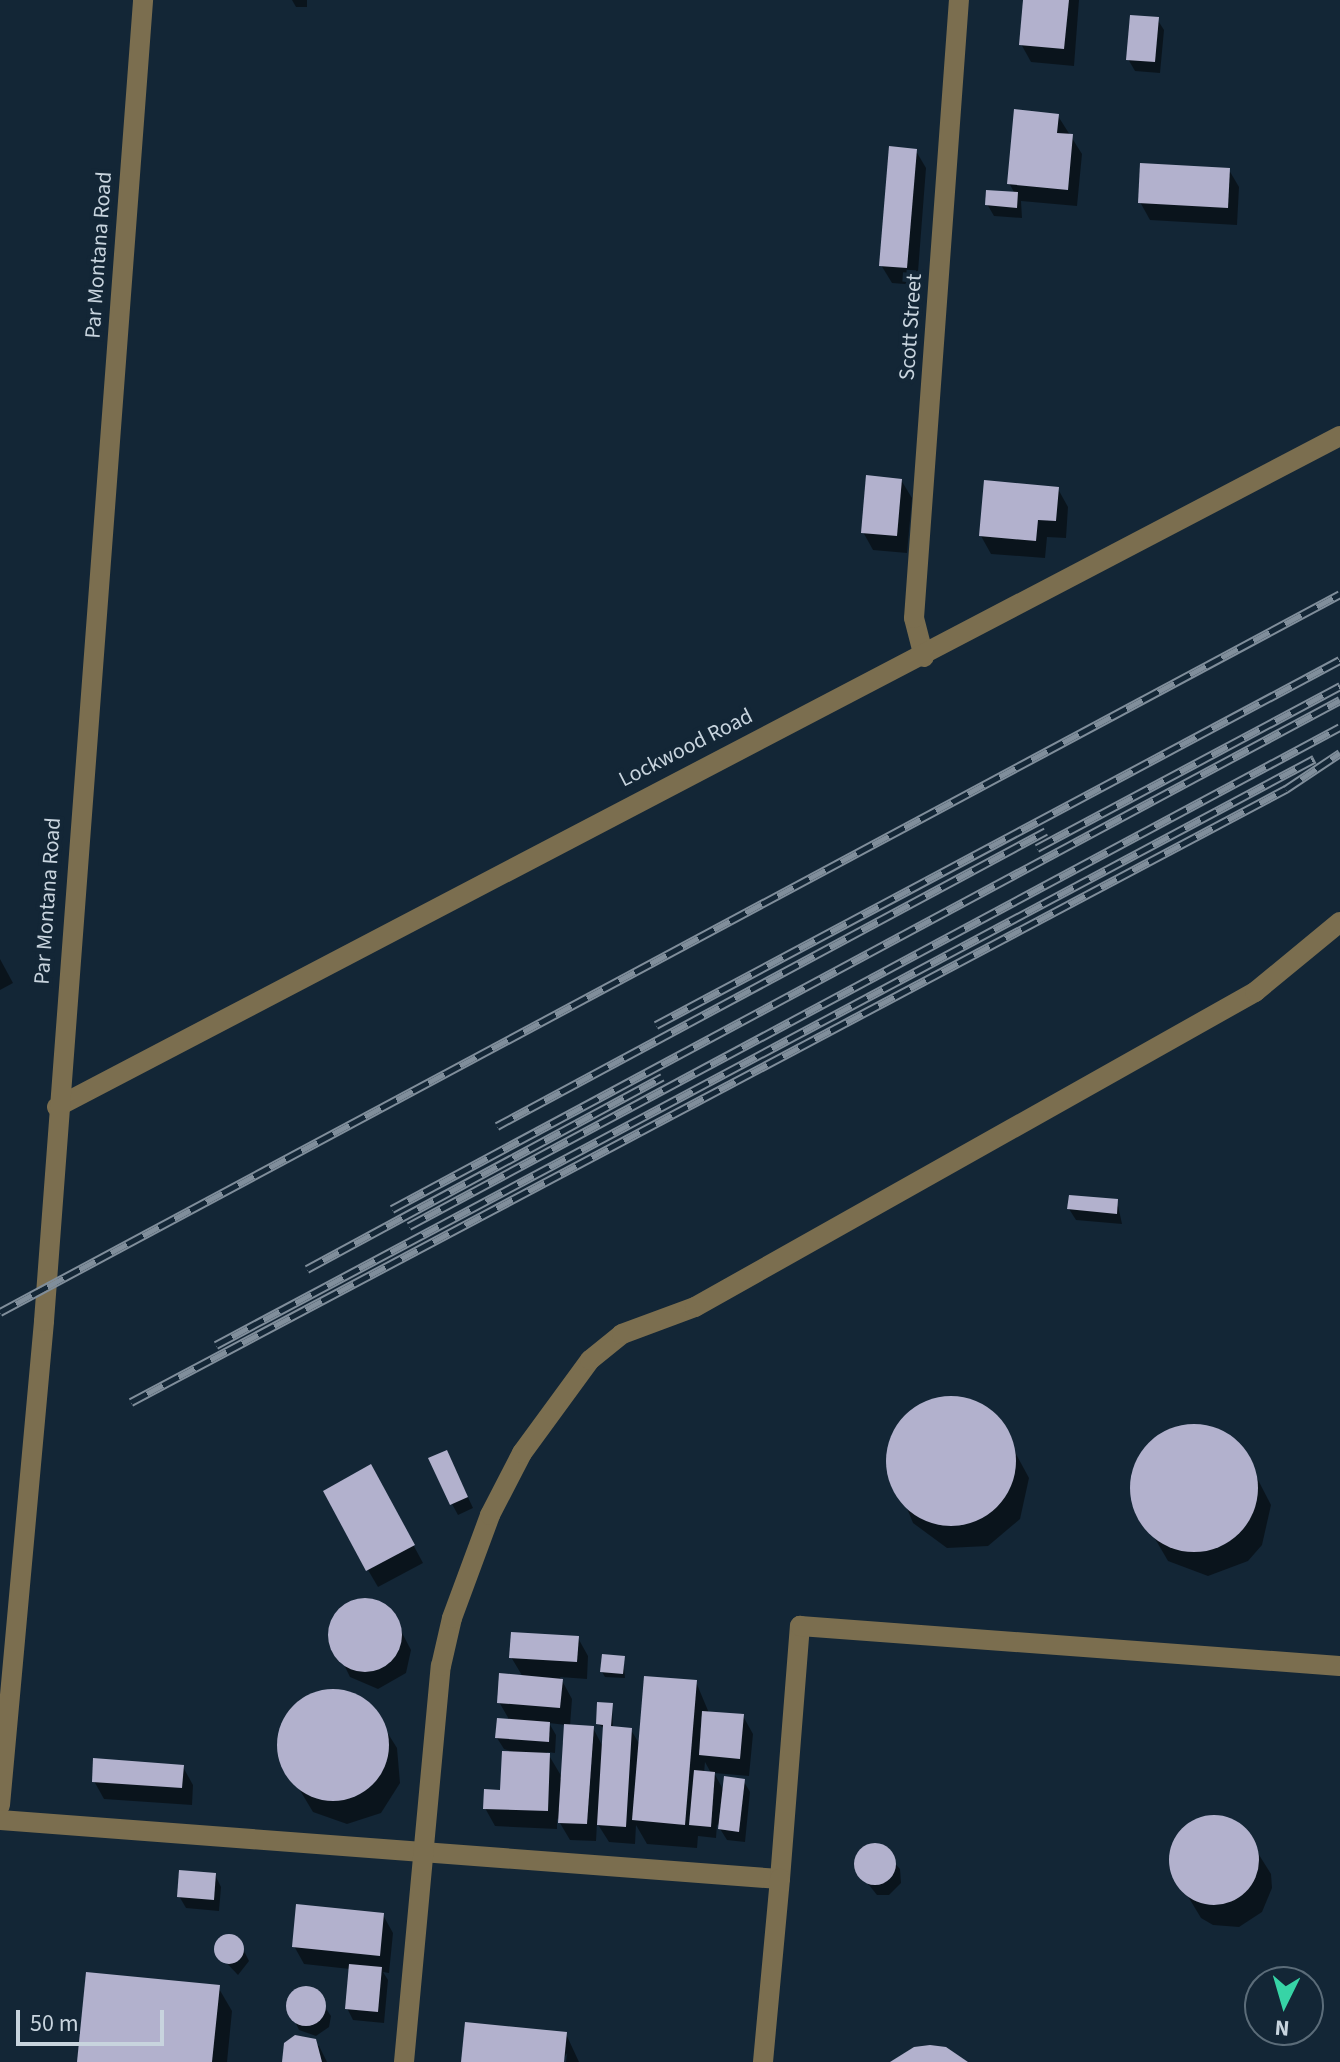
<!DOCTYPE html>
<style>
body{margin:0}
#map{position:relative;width:1340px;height:2062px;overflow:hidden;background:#132636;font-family:"Source Sans 3",sans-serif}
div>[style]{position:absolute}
.shadow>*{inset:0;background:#0007}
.building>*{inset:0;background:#b2b1cd}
.round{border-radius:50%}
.minor>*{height:20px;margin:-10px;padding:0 10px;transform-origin:10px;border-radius:10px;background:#7b6e4f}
.rail>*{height:9px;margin-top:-4.5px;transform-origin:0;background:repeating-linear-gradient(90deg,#132636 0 18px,#808e9b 0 36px);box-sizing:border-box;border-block:2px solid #808e9b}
span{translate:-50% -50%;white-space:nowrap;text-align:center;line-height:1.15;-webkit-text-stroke:8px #132636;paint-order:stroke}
.street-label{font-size:22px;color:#c8d4de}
.north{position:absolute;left:1244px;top:1966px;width:80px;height:80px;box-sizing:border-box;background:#132636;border:2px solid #5b6c79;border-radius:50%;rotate:185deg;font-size:22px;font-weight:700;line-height:32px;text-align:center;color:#c8d4de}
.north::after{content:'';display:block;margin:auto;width:28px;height:36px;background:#37d4a6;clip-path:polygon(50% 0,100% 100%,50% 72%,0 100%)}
.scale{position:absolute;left:16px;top:2010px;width:148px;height:36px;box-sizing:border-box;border:4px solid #c8d4de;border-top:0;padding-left:10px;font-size:24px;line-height:28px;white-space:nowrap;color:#c8d4de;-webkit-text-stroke:6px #132636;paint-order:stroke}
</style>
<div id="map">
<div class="shadow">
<i style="clip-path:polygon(292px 0,307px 0,307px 7px,296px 7px)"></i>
<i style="clip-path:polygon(1025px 0,1079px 0,1074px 66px,1031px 62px,1021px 44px)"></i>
<i style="clip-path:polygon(1157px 19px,1164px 30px,1160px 73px,1135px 71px,1128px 59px)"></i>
<i style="clip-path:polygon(1058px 116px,1082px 154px,1077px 206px,1021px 201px,1022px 218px,994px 216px,987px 204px,1015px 194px,1009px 183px)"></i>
<i style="clip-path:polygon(916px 151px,926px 168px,917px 285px,892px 283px,881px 265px)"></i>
<i style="clip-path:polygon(1229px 170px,1239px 187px,1237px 225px,1150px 220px,1140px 202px)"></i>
<i style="clip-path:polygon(901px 480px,912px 498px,907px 553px,873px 550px,863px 532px)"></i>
<i style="clip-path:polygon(1058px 489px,1068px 507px,1066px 538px,1047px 537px,1045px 558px,991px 554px,981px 536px)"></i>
<i style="clip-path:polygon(0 959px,13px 983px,0 990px)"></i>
<i style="clip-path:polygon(1117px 1201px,1122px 1224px,1076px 1220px,1069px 1209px)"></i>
<i style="clip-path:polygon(957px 1397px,995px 1415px,1029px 1478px,1020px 1519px,988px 1546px,947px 1548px,913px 1523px,887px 1459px,901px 1421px,936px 1399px)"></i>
<i style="clip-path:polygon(1186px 1425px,1205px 1426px,1240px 1445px,1271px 1505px,1262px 1545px,1248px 1561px,1208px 1576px,1168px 1561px,1132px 1499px,1138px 1458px,1150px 1442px)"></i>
<i style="clip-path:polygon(452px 1463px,473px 1508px,458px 1515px,452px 1504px)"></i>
<i style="clip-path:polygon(381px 1485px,423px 1563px,378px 1587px,368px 1570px)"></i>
<i style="clip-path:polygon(368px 1600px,390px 1610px,411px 1650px,406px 1673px,378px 1689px,350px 1677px,330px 1636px,337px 1614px)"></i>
<i style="clip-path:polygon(evenodd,578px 1638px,588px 1656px,587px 1679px,560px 1677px,572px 1699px,570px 1726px,593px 1728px,603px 1747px,605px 1729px,598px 1724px,612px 1705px,613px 1728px,631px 1730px,640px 1745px,696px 1682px,709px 1713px,743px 1716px,753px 1734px,749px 1776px,714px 1773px,724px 1791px,743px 1780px,750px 1792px,745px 1842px,727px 1840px,717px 1824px,716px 1838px,698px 1836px,697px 1848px,647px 1844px,636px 1825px,635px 1844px,609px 1842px,597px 1823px,596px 1841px,570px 1840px,557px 1818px,557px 1829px,495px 1826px,485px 1808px,502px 1792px,520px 1754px,504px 1749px,497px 1738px,510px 1721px,499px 1702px,523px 1677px,511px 1657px,578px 1638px,549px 1723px,566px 1725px,563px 1779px,547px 1752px,555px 1753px,556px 1735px,549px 1723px,578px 1638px,705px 1762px,711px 1773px,704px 1773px,705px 1762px)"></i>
<i style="clip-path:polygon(623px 1658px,625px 1678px,605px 1677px,602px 1672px)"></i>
<i style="clip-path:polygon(324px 1692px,341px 1692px,372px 1708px,397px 1748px,400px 1783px,381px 1813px,347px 1824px,313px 1812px,280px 1757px,279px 1740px,293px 1708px)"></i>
<i style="clip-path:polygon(183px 1767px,193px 1785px,192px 1805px,104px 1799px,94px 1781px)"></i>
<i style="clip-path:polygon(1203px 1818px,1230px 1819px,1241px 1826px,1271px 1874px,1272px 1888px,1262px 1912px,1239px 1927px,1213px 1925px,1201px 1918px,1172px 1870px,1174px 1843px,1180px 1832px)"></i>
<i style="clip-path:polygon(878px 1845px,900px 1869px,901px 1883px,889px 1895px,877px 1895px,857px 1870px,865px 1848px)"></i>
<i style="clip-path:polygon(215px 1875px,221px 1887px,219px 1911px,186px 1908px,179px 1896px)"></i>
<i style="clip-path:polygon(383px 1915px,393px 1933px,389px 1973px,383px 1972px,388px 1980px,384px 2023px,353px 2020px,347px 2008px,350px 1969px,304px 1964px,294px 1946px)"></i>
<i style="clip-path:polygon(228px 1937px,239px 1941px,249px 1961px,238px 1975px,217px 1953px,220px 1940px)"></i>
<i style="clip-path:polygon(218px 1987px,232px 2011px,227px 2062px,79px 2062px)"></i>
<i style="clip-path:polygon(303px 1988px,313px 1990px,331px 2016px,329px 2027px,316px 2036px,299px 2030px,288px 2006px,292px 1994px)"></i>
<i style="clip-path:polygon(566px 2034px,579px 2062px,566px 2062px,567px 2053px,562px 2062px,463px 2062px)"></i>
<i style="clip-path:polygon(302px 2036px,319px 2046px,327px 2062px,286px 2062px,290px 2040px)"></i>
</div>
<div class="building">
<i style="clip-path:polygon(1023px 0,1069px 0,1064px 49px,1019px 45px)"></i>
<i style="clip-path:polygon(1130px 15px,1159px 17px,1155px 62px,1126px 60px)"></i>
<i style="clip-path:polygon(1014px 109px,1059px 114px,1057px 133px,1073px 134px,1068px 190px,1007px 184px)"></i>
<i style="clip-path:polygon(889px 146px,917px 149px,907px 268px,879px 266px)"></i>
<i style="clip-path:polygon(1140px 163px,1230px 168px,1228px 208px,1138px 203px)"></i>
<i style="clip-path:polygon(986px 190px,1018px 192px,1017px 208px,985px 205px)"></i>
<i style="clip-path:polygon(866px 475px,902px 479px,897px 536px,861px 533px)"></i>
<i style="clip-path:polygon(984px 480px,1059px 487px,1056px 521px,1038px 520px,1036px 541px,979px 536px)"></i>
<i style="clip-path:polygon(1069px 1195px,1118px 1199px,1117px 1214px,1067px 1209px)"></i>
<i class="round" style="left:886px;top:1396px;width:130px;height:130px"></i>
<i class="round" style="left:1130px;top:1424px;width:128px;height:128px"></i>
<i style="clip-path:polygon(447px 1450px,468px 1497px,450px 1505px,428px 1458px)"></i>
<i style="clip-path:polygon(371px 1464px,415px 1545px,366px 1571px,323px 1491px)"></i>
<i class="round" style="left:328px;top:1598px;width:74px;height:74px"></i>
<i style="clip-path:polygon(511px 1632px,579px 1636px,577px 1662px,509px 1658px)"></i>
<i style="clip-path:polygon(602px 1654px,625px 1656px,623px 1674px,600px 1672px)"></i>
<i style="clip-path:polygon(499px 1673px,563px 1679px,560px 1708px,497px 1703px)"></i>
<i style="clip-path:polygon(644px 1676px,697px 1680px,685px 1825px,632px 1820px)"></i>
<i class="round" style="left:277px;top:1689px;width:112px;height:112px"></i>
<i style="clip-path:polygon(597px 1702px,613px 1703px,611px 1726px,632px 1728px,626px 1827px,597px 1825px,603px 1725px,596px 1724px)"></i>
<i style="clip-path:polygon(702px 1711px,744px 1714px,740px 1759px,699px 1755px)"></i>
<i style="clip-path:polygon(497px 1718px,550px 1722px,549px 1742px,495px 1738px)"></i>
<i style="clip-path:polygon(564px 1724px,594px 1726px,587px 1824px,558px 1823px)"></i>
<i style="clip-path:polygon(502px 1751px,550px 1753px,548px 1811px,483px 1809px,484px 1789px,500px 1790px)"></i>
<i style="clip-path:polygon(93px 1758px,184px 1765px,182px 1788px,92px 1782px)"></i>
<i style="clip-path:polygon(694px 1770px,715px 1772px,711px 1827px,689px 1825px)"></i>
<i style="clip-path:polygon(724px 1776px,745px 1779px,739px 1832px,718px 1829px)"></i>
<i class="round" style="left:1169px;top:1815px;width:90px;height:90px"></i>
<i class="round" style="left:854px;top:1843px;width:42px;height:42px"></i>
<i style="clip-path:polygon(179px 1870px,216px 1873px,214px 1900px,177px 1897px)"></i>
<i style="clip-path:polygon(296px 1904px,384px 1913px,380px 1956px,292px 1947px)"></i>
<i class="round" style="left:214px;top:1934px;width:30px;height:30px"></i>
<i style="clip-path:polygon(349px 1964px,382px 1967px,378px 2012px,345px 2009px)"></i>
<i style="clip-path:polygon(86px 1972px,220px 1985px,212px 2062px,77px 2062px)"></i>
<i class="round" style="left:286px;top:1986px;width:40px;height:40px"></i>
<i style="clip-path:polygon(465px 2022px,567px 2032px,564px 2062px,461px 2062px)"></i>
<i style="clip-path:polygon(295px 2035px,316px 2039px,322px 2062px,282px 2062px,284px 2043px)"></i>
<i style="clip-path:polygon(930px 2045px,946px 2047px,968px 2062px,890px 2062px,914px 2047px)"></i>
</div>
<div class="minor">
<i style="left:924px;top:657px;width:40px;rotate:-104.4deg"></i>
<i style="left:914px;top:618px;width:620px;rotate:-85.84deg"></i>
<i style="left:57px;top:1107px;width:1448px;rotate:-27.61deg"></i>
<i style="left:0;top:1805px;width:486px;rotate:-84.8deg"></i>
<i style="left:44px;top:1321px;width:1325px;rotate:-85.71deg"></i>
<i style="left:0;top:1820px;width:782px;rotate:4.33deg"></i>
<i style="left:780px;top:1879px;width:254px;rotate:-85.5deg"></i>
<i style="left:800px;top:1626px;width:541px;rotate:4.24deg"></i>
<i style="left:404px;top:2062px;width:398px;rotate:-84.7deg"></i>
<i style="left:441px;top:1666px;width:49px;rotate:-77.1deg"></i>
<i style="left:452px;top:1618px;width:110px;rotate:-69.7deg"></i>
<i style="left:490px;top:1515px;width:70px;rotate:-62.7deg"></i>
<i style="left:522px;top:1453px;width:115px;rotate:-53.8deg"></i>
<i style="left:590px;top:1360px;width:41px;rotate:-39.1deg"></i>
<i style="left:622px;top:1334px;width:78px;rotate:-20.3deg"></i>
<i style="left:695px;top:1307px;width:643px;rotate:-29.36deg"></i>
<i style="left:1255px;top:992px;width:110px;rotate:-39.5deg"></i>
<i style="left:763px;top:2062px;width:184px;rotate:-84.7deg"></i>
</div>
<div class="rail">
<i style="left:1037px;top:848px;width:344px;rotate:-28.1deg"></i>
<i style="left:656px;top:1025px;width:775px;rotate:-28.09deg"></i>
<i style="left:497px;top:1126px;width:623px;rotate:-28.25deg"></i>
<i style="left:392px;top:1209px;width:1076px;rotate:-28.23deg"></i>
<i style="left:409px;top:1226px;width:1056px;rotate:-28.19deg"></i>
<i style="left:307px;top:1269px;width:404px;rotate:-28.4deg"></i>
<i style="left:0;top:1312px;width:1520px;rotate:-28.18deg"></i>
<i style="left:216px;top:1345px;width:1245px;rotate:-28.09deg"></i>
<i style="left:131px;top:1402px;width:1308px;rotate:-27.96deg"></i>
<i style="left:1286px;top:789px;width:65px;rotate:-33.7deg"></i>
</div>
<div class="street-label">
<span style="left:99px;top:255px;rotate:-86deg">Par Montana Road</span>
<span style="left:911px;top:327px;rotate:-86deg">Scott Street</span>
<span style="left:686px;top:748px;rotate:-27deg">Lockwood Road</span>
<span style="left:48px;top:901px;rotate:-86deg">Par Montana Road</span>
</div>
<div class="north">N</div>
<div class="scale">50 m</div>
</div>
